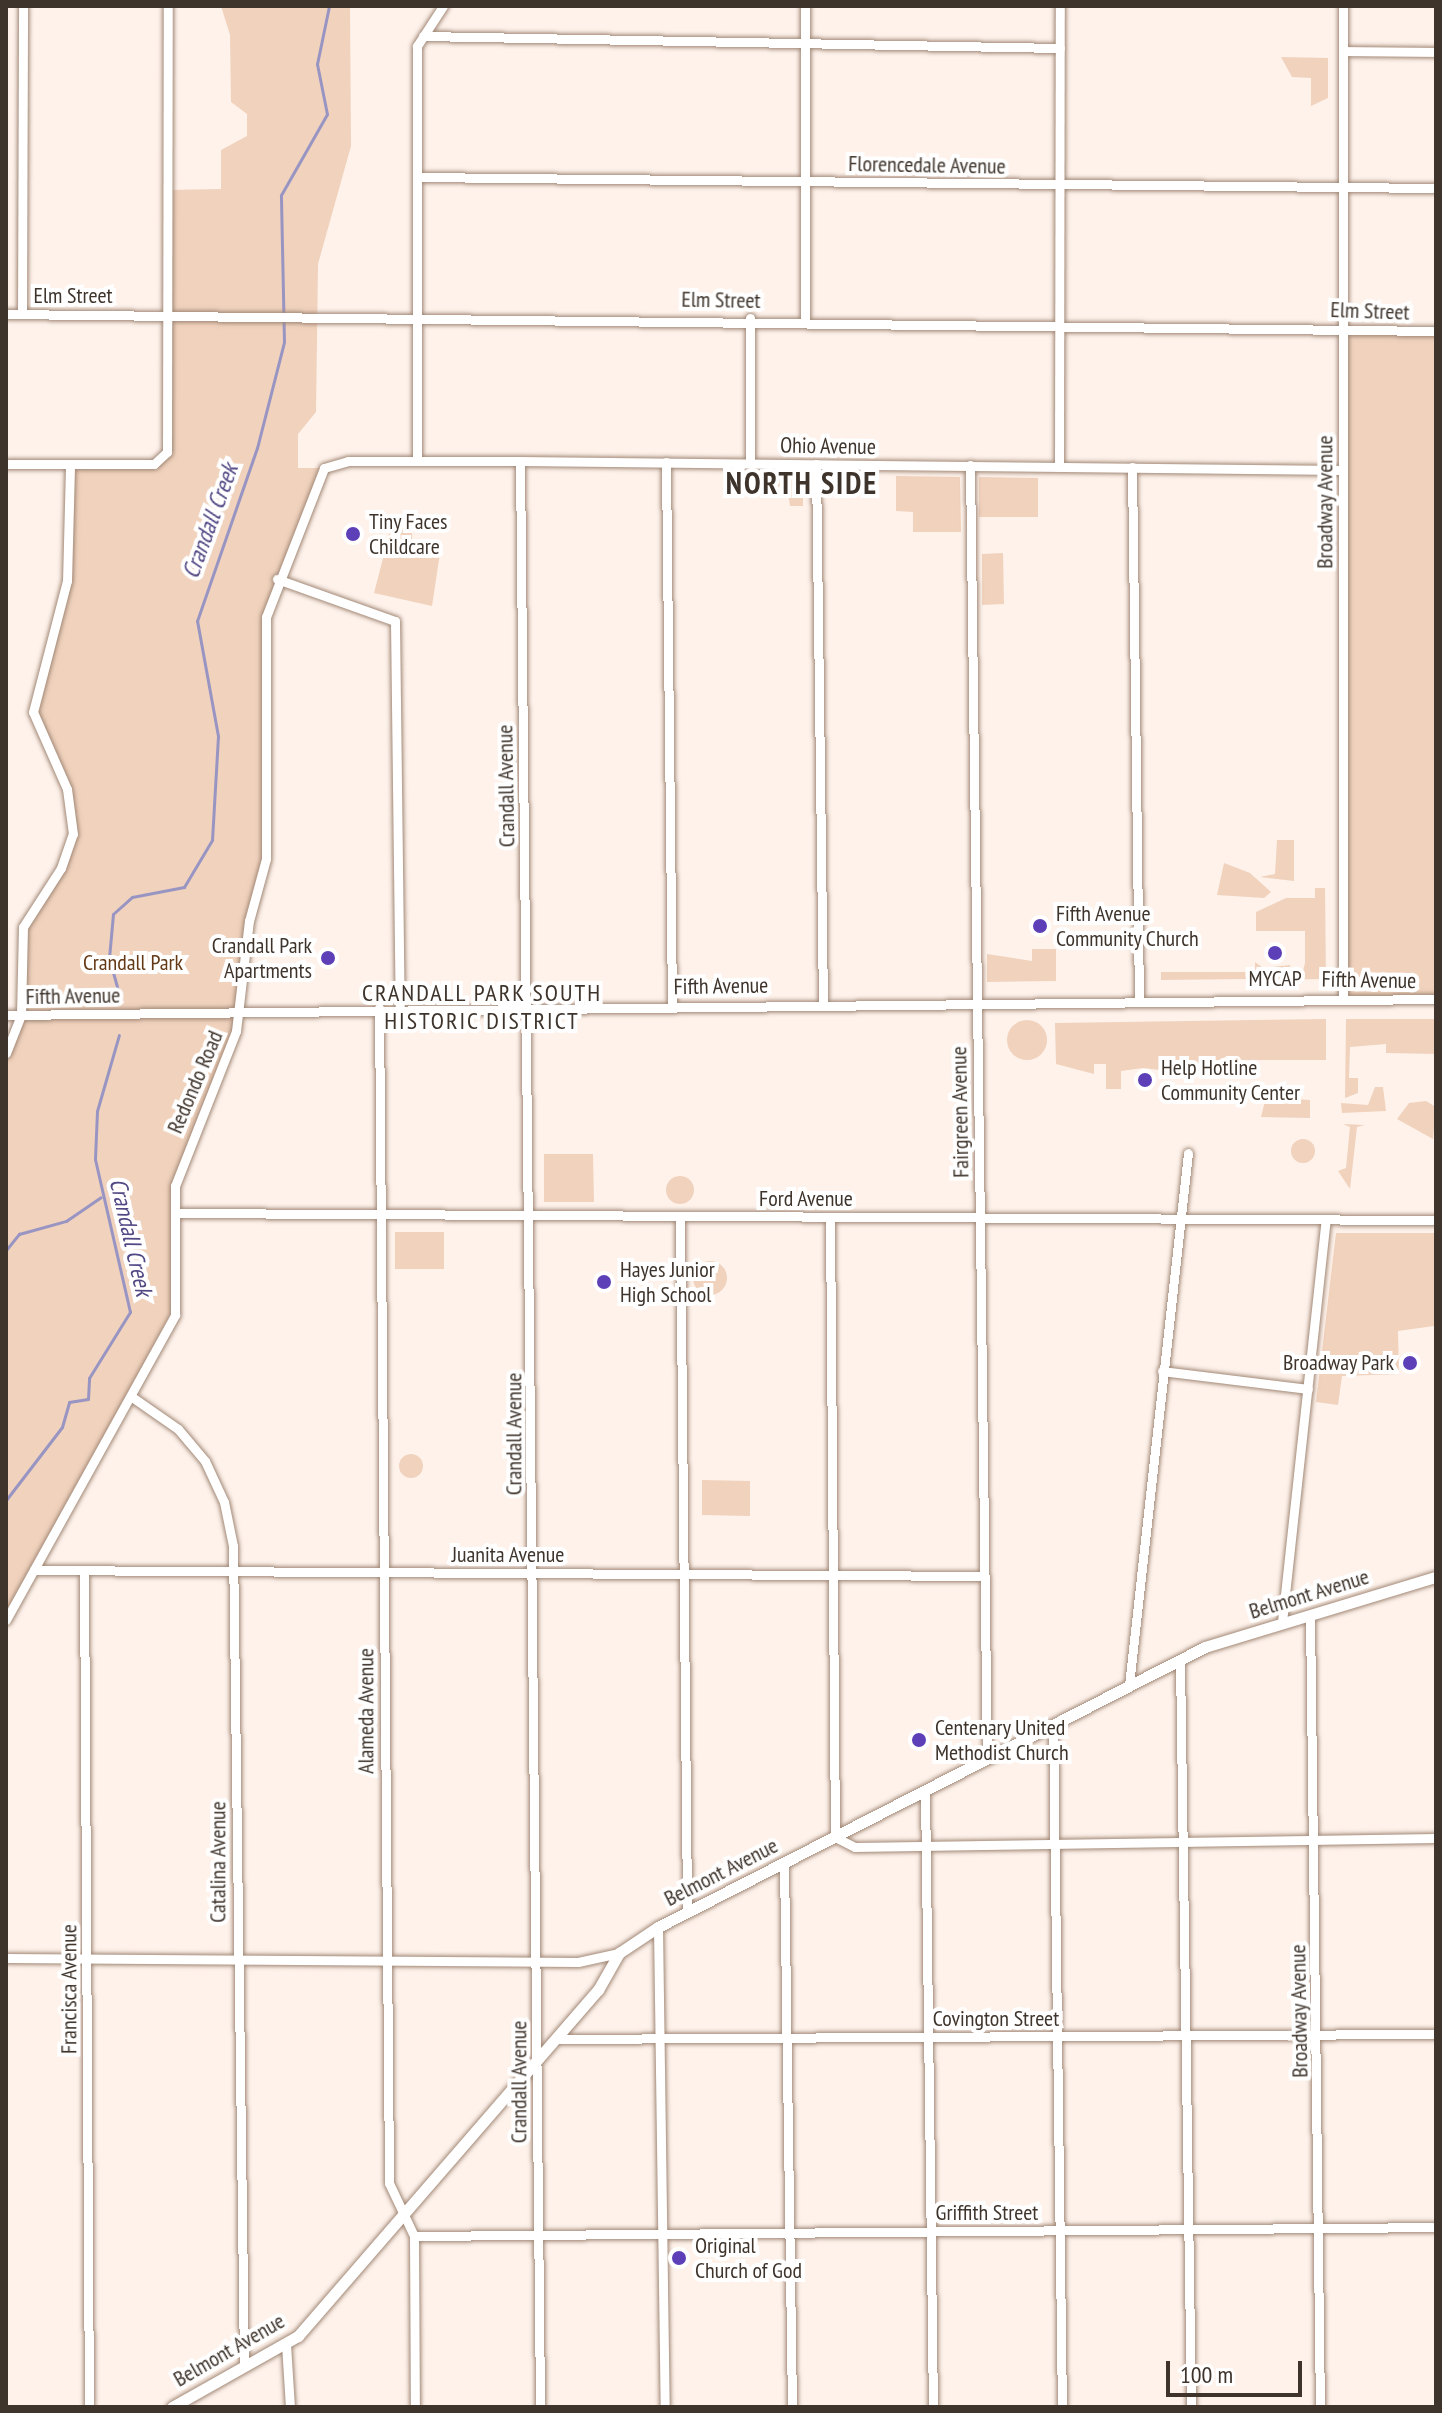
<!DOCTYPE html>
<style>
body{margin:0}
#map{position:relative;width:1442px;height:2413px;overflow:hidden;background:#fef2eb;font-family:"PT Sans Narrow",sans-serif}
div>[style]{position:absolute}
.green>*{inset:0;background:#f0d2bd}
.round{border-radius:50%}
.stream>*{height:3px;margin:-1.5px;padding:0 1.5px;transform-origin:1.5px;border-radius:1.5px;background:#9995c3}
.roads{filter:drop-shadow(0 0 2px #a18876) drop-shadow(0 0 2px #a18876)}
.minor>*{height:9px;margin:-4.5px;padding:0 4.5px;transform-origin:4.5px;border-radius:4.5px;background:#fff}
.major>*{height:11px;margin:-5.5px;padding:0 5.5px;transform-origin:5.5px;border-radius:5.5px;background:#fff}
.dots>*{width:22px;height:22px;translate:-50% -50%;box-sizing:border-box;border:4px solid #fff;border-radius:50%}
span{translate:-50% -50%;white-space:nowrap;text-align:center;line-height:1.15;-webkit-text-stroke:8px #fff;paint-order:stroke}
.street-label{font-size:22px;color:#3e342c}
.poi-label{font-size:22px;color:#3e342c}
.left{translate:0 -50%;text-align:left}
.right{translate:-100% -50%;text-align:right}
.park-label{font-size:22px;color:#643915}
.water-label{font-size:24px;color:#514884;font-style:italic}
.neighbourhood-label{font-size:24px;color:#3e342c;letter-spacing:2px}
.district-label{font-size:30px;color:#3e342c;font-weight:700;letter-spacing:2px}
.frame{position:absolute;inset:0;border:8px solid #3e342c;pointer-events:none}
.scale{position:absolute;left:1166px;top:2361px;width:136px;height:36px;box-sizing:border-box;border:4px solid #3e342c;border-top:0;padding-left:10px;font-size:24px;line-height:28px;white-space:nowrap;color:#3e342c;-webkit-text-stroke:6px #fff;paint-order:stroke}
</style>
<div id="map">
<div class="green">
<i style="clip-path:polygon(221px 6px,350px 6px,351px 146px,318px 264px,316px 412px,298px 434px,298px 468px,324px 468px,270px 598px,266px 840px,241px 1011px,175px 1186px,178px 1300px,6px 1620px,6px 1053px,17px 1034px,23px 927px,67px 856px,71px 808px,34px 721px,63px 600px,70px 464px,164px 459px,168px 190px,221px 189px,221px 150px,247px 136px,247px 114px,231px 102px,230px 35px)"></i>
<i style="clip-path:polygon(1281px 57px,1328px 58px,1328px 98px,1311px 106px,1311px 78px,1292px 77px)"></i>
<i style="clip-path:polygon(1343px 327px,1436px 331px,1436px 999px,1343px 998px)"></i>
<i style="clip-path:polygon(896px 476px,960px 477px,961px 532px,913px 532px,913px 512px,896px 511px)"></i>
<i style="clip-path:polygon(769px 477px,803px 477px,803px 506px,790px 506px,787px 485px,769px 489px)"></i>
<i style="clip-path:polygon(979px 477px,1038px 478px,1038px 517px,979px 517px)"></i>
<i style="clip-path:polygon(393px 520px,412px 525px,412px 540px,440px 553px,432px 606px,374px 593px)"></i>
<i style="clip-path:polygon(1003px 553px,1004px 604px,982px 605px,982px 554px)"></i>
<i style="clip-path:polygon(1277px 840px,1294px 840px,1294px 881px,1260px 877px,1275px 874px)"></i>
<i style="clip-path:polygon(1224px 863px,1250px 873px,1271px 892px,1264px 898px,1217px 895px)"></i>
<i style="clip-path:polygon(1315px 888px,1325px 888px,1326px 979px,1255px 980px,1255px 962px,1263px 968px,1290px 965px,1290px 971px,1303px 971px,1305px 963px,1305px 931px,1256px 931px,1256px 912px,1286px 898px,1315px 898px)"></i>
<i style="clip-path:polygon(1032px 949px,1056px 949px,1056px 981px,987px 982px,987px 954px,1032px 961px)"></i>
<i style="clip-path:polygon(1161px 972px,1245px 972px,1246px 979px,1161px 980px)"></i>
<i style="clip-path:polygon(1326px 1019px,1326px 1060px,1231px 1060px,1219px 1077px,1143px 1068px,1121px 1071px,1121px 1089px,1106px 1089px,1106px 1064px,1094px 1064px,1094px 1074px,1056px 1064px,1055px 1023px)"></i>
<i style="clip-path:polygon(1346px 1019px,1436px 1019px,1436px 1054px,1386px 1053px,1386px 1044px,1350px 1047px,1349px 1078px,1358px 1078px,1358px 1093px,1345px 1098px)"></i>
<i class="round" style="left:1007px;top:1020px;width:40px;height:40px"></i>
<i style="clip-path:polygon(1375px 1087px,1383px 1087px,1386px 1111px,1342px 1113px,1341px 1103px,1368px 1105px)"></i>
<i style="clip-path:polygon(1266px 1097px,1310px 1100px,1310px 1118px,1261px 1117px)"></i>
<i style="clip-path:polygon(1426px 1101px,1436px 1107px,1433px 1139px,1397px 1119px,1409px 1103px)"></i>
<i style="clip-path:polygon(1343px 1124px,1365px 1125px,1357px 1127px,1350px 1189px,1338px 1171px,1346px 1168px,1350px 1127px)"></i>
<i class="round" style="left:1291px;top:1139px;width:24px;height:24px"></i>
<i style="clip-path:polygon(544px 1154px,593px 1154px,594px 1202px,544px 1202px)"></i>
<i class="round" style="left:666px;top:1176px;width:28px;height:28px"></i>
<i style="clip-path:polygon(395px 1232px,444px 1232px,444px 1269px,395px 1269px)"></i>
<i style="clip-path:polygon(1336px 1233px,1435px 1233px,1434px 1326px,1398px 1331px,1399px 1374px,1342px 1376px,1338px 1405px,1316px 1402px)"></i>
<i class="round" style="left:693px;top:1261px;width:34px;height:34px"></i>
<i class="round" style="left:399px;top:1454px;width:24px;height:24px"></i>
<i style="clip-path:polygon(702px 1480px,750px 1481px,750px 1516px,702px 1515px)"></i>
</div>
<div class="stream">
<i style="left:121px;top:1001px;width:45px;rotate:-105.6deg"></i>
<i style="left:109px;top:958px;width:44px;rotate:-84.8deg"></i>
<i style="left:113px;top:914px;width:25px;rotate:-42deg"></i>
<i style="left:132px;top:897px;width:53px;rotate:-10.9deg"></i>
<i style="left:184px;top:887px;width:55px;rotate:-59.2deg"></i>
<i style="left:212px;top:840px;width:104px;rotate:-86.7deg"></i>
<i style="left:218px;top:736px;width:117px;rotate:-100.3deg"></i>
<i style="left:197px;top:621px;width:183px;rotate:-70.9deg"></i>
<i style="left:257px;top:448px;width:109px;rotate:-75.7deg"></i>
<i style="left:284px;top:342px;width:147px;rotate:-91.2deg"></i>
<i style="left:281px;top:195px;width:93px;rotate:-60.4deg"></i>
<i style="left:327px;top:114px;width:51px;rotate:-101.3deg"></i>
<i style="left:317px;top:64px;width:59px;rotate:-78.3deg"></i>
<i style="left:6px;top:1250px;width:21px;rotate:-51deg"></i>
<i style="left:19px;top:1234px;width:49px;rotate:-15.5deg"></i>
<i style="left:66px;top:1221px;width:42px;rotate:-34.4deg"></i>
<i style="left:6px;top:1500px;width:92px;rotate:-52.5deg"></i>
<i style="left:62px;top:1427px;width:26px;rotate:-74deg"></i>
<i style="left:69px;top:1402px;width:19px;rotate:-9deg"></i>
<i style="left:88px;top:1399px;width:21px;rotate:-87deg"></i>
<i style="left:89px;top:1378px;width:78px;rotate:-58.2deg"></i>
<i style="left:130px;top:1312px;width:157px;rotate:-102.9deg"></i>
<i style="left:95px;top:1159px;width:48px;rotate:-87.6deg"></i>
<i style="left:97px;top:1111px;width:79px;rotate:-73.9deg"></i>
</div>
<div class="roads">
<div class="minor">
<i style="left:805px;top:6px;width:313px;rotate:90deg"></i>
<i style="left:1343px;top:6px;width:992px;rotate:90deg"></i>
<i style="left:423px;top:36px;width:637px;rotate:1.08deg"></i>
<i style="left:1343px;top:51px;width:93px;rotate:0.6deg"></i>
<i style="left:417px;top:177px;width:1019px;rotate:0.62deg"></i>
<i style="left:6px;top:314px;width:1430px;rotate:0.68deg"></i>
<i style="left:22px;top:314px;width:308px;rotate:-89.8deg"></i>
<i style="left:750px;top:318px;width:145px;rotate:90deg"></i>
<i style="left:417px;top:461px;width:415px;rotate:-90deg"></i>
<i style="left:417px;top:46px;width:48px;rotate:-57deg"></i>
<i style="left:520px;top:461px;width:1946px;rotate:89.41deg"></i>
<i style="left:666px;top:462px;width:543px;rotate:89.37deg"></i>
<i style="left:6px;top:464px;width:148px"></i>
<i style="left:154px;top:464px;width:18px;rotate:-43deg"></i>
<i style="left:167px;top:452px;width:446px;rotate:-89.9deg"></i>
<i style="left:816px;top:464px;width:539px;rotate:89.26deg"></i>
<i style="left:970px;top:465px;width:1293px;rotate:89.25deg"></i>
<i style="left:1059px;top:467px;width:461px;rotate:-89.9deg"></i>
<i style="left:1132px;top:467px;width:532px;rotate:89.25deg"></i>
<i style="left:277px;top:579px;width:125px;rotate:19.6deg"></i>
<i style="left:395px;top:621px;width:387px;rotate:89.3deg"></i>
<i style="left:379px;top:1008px;width:1175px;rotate:89.51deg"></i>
<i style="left:389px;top:2183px;width:59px;rotate:64.7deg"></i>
<i style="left:414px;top:2236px;width:171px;rotate:89.7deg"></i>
<i style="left:6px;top:1015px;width:1430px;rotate:-0.64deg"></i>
<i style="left:6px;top:1053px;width:41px;rotate:-68.5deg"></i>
<i style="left:21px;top:1015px;width:88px;rotate:-88.7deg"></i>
<i style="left:23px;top:927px;width:70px;rotate:-57.2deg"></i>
<i style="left:61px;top:868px;width:36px;rotate:-71deg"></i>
<i style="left:73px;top:834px;width:45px;rotate:-97.6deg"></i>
<i style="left:67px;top:789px;width:84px;rotate:-113.8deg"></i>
<i style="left:33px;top:712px;width:135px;rotate:-75.5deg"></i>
<i style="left:67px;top:581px;width:117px;rotate:-88.5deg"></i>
<i style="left:175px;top:1213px;width:1261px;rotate:0.32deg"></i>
<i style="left:680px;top:1216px;width:695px;rotate:89.42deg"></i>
<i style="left:830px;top:1217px;width:620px;rotate:89.54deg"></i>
<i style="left:835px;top:1837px;width:22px;rotate:27deg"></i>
<i style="left:855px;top:1847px;width:581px;rotate:-0.89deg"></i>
<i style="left:1162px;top:1371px;width:147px;rotate:7deg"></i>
<i style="left:132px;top:1397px;width:56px;rotate:34.8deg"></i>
<i style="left:178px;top:1429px;width:42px;rotate:49.8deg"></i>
<i style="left:205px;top:1461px;width:45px;rotate:65.1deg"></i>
<i style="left:224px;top:1502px;width:45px;rotate:78.4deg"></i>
<i style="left:233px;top:1546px;width:820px;rotate:89.23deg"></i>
<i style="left:34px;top:1570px;width:949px;rotate:0.36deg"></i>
<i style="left:84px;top:1571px;width:836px;rotate:89.66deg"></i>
<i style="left:1310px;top:1615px;width:792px;rotate:89.28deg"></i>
<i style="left:6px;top:1620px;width:349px;rotate:-61deg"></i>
<i style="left:175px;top:1315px;width:129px;rotate:-90deg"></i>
<i style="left:175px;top:1186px;width:167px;rotate:-68.5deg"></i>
<i style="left:236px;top:1031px;width:111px;rotate:-83.3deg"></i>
<i style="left:249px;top:921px;width:64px;rotate:-74.7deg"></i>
<i style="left:266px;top:859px;width:242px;rotate:-90deg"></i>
<i style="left:266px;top:617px;width:160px;rotate:-68.7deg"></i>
<i style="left:324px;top:468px;width:25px;rotate:-16deg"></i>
<i style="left:348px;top:461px;width:172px"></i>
<i style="left:520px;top:461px;width:823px;rotate:0.63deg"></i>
<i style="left:1282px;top:1622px;width:405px;rotate:-83.8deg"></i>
<i style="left:1180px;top:1660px;width:747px;rotate:89.16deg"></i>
<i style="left:1129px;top:1685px;width:535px;rotate:-83.67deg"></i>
<i style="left:1053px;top:1724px;width:683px;rotate:89.25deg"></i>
<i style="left:925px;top:1790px;width:617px;rotate:89.26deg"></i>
<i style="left:784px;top:1862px;width:545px;rotate:89.16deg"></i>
<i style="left:658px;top:1927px;width:480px;rotate:89.2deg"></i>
<i style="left:6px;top:1958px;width:572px;rotate:0.4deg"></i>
<i style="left:578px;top:1962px;width:42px;rotate:-12.4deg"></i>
<i style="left:556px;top:2039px;width:880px;rotate:-0.33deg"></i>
<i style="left:414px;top:2236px;width:1022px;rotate:-0.5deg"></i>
<i style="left:286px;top:2344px;width:63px;rotate:86.4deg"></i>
</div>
<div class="major">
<i style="left:172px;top:2407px;width:145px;rotate:-29.4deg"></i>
<i style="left:298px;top:2336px;width:458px;rotate:-49.1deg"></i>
<i style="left:598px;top:1990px;width:43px;rotate:-60.4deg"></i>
<i style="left:619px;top:1953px;width:47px;rotate:-33.7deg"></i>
<i style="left:658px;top:1927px;width:614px;rotate:-27.11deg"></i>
<i style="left:1205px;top:1647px;width:241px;rotate:-16.9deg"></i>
</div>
</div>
<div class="dots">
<i style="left:353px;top:534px;background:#5d40b8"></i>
<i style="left:1040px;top:926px;background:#5d40b8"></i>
<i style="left:1275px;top:953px;background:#5d40b8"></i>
<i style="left:328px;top:958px;background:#5d40b8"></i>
<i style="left:1145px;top:1080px;background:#5d40b8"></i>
<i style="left:604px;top:1282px;background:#5d40b8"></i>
<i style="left:1410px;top:1363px;background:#5d40b8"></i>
<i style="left:919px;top:1740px;background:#5d40b8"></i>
<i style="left:679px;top:2258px;background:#5d40b8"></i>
</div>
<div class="street-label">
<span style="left:927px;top:165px;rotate:1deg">Florencedale Avenue</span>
<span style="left:73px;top:296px">Elm Street</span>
<span style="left:721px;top:300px;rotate:1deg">Elm Street</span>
<span style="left:1370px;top:311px;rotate:2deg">Elm Street</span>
<span style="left:828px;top:446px;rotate:1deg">Ohio Avenue</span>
<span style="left:1325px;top:502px;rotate:-90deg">Broadway Avenue</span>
<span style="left:506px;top:786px;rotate:-91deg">Crandall Avenue</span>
<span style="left:1369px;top:980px;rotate:1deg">Fifth Avenue</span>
<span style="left:721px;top:986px;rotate:-1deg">Fifth Avenue</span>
<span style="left:73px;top:996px;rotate:-1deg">Fifth Avenue</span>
<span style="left:195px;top:1082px;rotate:-67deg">Redondo Road</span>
<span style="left:960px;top:1112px;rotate:-91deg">Fairgreen Avenue</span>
<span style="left:806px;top:1199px">Ford Avenue</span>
<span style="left:514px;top:1434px;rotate:-90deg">Crandall Avenue</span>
<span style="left:508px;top:1555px">Juanita Avenue</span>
<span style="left:1309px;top:1594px;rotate:-17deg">Belmont Avenue</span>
<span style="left:366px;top:1711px;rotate:-90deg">Alameda Avenue</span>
<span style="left:218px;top:1862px;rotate:-90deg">Catalina Avenue</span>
<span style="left:721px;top:1872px;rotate:-27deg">Belmont Avenue</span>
<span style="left:69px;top:1989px;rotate:-90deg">Francisca Avenue</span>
<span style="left:1299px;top:2011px;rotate:-91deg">Broadway Avenue</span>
<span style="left:996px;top:2019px">Covington Street</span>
<span style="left:519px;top:2082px;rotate:-90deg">Crandall Avenue</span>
<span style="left:987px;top:2213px">Griffith Street</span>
<span style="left:229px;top:2350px;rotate:-30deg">Belmont Avenue</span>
</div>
<div class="poi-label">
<span class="left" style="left:369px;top:534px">Tiny Faces<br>Childcare</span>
<span class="left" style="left:1056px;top:926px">Fifth Avenue<br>Community Church</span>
<span class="right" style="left:312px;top:958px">Crandall Park<br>Apartments</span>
<span style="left:1275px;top:979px">MYCAP</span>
<span class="left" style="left:1161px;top:1080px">Help Hotline<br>Community Center</span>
<span class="left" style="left:620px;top:1282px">Hayes Junior<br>High School</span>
<span class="right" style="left:1394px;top:1363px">Broadway Park</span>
<span class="left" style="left:935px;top:1740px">Centenary United<br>Methodist Church</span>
<span class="left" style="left:695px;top:2258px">Original<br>Church of God</span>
</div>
<div class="park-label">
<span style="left:133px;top:963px">Crandall Park</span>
</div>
<div class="water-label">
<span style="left:210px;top:521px;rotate:-70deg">Crandall Creek</span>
<span style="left:131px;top:1237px;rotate:77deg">Crandall Creek</span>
</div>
<div class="neighbourhood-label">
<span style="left:482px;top:1007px">CRANDALL PARK SOUTH<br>HISTORIC DISTRICT</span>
</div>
<div class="district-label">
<span style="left:802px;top:483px">NORTH SIDE</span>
</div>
<div class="frame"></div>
<div class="scale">100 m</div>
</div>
